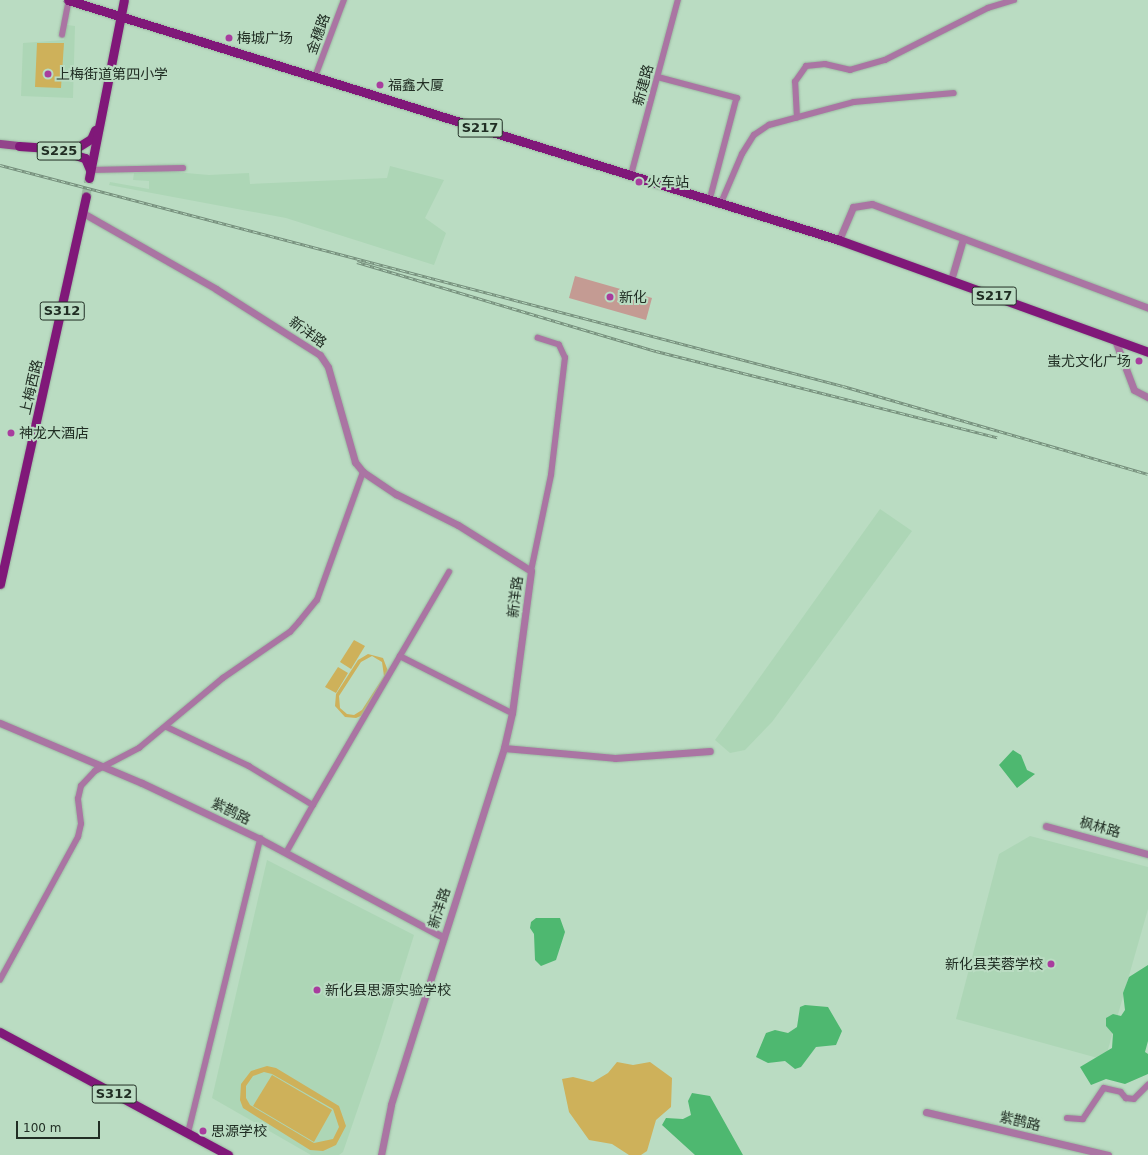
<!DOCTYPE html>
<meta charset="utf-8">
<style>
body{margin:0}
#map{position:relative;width:1148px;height:1155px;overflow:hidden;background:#badcc2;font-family:"DejaVu Sans","Noto Sans SC",sans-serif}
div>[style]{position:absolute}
.built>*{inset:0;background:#add6b6}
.green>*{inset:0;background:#ceb15a}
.water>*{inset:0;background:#4eb870}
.building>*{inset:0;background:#c49b93}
.primary-tunnel>*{height:9px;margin-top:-4.5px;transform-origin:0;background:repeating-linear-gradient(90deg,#9bb9a2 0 9px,transparent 0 13.5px)}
.roads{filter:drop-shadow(0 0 1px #9bb9a2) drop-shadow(0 0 1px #9bb9a2)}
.minor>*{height:5.5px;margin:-2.75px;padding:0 2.75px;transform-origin:2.75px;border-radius:2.75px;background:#aa75a3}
.tertiary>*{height:7px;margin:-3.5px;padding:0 3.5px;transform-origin:3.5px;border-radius:3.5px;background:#aa75a3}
.secondary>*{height:8px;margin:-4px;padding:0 4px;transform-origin:4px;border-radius:4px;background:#93458b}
.primary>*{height:9px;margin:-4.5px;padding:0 4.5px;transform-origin:4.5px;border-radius:4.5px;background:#801879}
.rail>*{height:3px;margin-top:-1.5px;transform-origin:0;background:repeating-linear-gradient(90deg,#badcc2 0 4.5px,#748d7a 0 9px);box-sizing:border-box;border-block:1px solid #748d7a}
.dots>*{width:11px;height:11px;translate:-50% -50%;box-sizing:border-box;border:2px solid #badcc2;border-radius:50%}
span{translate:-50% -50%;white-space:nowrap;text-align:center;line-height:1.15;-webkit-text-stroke:4px #badcc2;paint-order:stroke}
.shield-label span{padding:1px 3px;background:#badcc2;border:1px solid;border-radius:3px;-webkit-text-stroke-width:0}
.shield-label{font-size:13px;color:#212e24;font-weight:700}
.street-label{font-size:14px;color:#212e24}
.poi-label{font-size:14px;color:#212e24}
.left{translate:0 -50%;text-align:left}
.right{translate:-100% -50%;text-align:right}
.scale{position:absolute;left:16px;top:1121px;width:84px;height:18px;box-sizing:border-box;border:2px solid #212e24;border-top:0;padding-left:5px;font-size:12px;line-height:14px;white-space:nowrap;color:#212e24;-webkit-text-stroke:3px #badcc2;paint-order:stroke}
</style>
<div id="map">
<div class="built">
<i style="clip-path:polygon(67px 25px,75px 26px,73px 98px,21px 96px,23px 43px,64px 40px)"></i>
<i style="clip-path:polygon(390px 166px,444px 180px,425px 218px,446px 233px,434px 265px,286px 218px,109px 185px,110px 182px,149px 189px,149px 181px,133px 180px,134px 173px,163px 171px,209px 175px,249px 173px,250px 184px,387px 178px)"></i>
<i style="clip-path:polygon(880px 509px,912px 531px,772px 722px,745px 750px,730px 753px,715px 740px)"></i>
<i style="clip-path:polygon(1030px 836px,1148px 867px,1148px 909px,1105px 1060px,956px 1019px,999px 854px)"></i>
<i style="clip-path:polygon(267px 860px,414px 935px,380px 1044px,343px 1152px,339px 1155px,311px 1155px,212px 1098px)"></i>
</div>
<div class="green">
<i style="clip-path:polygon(37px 43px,64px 43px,61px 88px,35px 87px)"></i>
<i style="clip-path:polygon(354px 640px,365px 646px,351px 669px,340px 662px)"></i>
<i style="clip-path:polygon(evenodd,368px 654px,383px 658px,388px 671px,363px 715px,356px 718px,345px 717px,335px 706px,336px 694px,358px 660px,368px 654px,372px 656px,382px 662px,384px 676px,362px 710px,354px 715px,347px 714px,340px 708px,339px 696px,361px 662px,372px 656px)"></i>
<i style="clip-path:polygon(338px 667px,348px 673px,336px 693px,325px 687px)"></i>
<i style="clip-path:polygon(617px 1062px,633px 1065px,650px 1062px,672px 1078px,671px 1107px,656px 1120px,647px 1151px,641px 1155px,629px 1155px,612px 1144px,589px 1140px,569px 1112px,562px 1079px,573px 1077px,593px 1082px,608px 1073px)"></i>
<i style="clip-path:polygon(evenodd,267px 1066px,276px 1068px,339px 1106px,346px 1126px,336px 1145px,323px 1151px,310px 1150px,243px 1108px,240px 1100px,241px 1084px,251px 1071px,267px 1066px,264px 1072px,272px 1074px,333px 1109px,339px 1127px,333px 1139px,314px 1143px,250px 1105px,246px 1098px,246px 1086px,253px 1076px,264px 1072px)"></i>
<i style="clip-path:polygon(272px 1075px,332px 1110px,314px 1142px,253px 1106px)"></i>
</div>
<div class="water">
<i style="clip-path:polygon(1013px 750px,1021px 755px,1027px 770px,1035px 774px,1017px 788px,999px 765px)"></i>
<i style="clip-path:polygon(536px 918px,560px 918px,565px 932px,556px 960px,541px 966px,535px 960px,534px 934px,530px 928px,531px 922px)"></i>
<i style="clip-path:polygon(1148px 965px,1148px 1041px,1145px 1052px,1148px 1054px,1148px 1074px,1125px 1084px,1106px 1079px,1091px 1085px,1080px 1067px,1112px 1048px,1113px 1034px,1106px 1026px,1106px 1018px,1113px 1014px,1121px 1016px,1125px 1010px,1123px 993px,1129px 977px)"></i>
<i style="clip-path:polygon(805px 1005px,828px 1007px,842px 1031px,836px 1045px,816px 1047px,801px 1067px,795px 1069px,785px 1061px,768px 1063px,756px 1057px,766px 1033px,775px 1030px,788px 1033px,797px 1027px,800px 1007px)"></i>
<i style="clip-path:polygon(692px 1093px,710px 1096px,743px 1155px,695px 1155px,662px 1125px,666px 1118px,683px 1119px,691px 1115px,688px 1101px)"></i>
</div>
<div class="building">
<i style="clip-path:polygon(575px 276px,652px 298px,646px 320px,569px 298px)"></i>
</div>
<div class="primary-tunnel">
<i style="left:86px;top:196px;width:18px;rotate:-81deg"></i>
</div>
<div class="roads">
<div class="minor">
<i style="left:62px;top:35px;width:36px;rotate:-79deg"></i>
<i style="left:315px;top:77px;width:82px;rotate:-69.4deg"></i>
<i style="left:658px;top:77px;width:82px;rotate:14.9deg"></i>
<i style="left:737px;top:98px;width:106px;rotate:104.8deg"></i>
<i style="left:797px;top:118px;width:36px;rotate:-93deg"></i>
<i style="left:795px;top:82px;width:19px;rotate:-55deg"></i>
<i style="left:806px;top:66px;width:19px;rotate:-6deg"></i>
<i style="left:825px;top:64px;width:26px;rotate:13deg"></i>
<i style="left:850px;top:70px;width:36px;rotate:-16deg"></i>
<i style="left:885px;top:60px;width:115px;rotate:-26.8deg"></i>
<i style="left:988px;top:8px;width:27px;rotate:-17deg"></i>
<i style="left:90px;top:170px;width:93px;rotate:-1.2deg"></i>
<i style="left:631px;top:175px;width:181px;rotate:-75deg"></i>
<i style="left:721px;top:203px;width:53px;rotate:-66.8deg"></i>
<i style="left:742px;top:154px;width:22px;rotate:-58deg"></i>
<i style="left:754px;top:135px;width:18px;rotate:-34deg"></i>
<i style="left:769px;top:125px;width:88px;rotate:-15.1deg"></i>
<i style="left:854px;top:102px;width:100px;rotate:-5.1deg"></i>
<i style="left:531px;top:571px;width:98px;rotate:-78.2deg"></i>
<i style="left:551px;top:475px;width:118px;rotate:-83.2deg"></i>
<i style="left:565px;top:358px;width:14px;rotate:-115deg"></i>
<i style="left:559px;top:345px;width:22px;rotate:-162deg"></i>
<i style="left:400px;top:656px;width:97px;rotate:-59.7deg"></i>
<i style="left:167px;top:727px;width:91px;rotate:25.4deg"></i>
<i style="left:249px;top:766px;width:75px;rotate:31.4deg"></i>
<i style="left:313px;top:805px;width:173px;rotate:-59.7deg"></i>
<i style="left:400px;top:656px;width:126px;rotate:27deg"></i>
<i style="left:286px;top:853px;width:55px;rotate:-60.6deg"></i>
<i style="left:0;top:980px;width:163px;rotate:-61.4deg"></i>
<i style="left:78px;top:837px;width:13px;rotate:-77deg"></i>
<i style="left:81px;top:824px;width:25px;rotate:-97deg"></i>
<i style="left:78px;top:799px;width:13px;rotate:-77deg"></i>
<i style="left:81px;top:786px;width:21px;rotate:-47deg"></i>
<i style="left:95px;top:771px;width:50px;rotate:-27.6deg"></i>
<i style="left:139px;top:748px;width:109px;rotate:-39.8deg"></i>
<i style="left:223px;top:678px;width:81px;rotate:-34.5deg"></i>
<i style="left:290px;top:632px;width:13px;rotate:-48deg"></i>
<i style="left:299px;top:622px;width:28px;rotate:-51deg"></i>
<i style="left:317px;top:600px;width:136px;rotate:-70.2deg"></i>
<i style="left:1067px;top:1118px;width:16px;rotate:4deg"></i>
<i style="left:1083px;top:1119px;width:37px;rotate:-56deg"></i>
<i style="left:1104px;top:1088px;width:17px;rotate:13deg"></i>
<i style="left:1121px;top:1092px;width:8px;rotate:50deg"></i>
<i style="left:1126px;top:1098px;width:8px;rotate:7deg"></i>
<i style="left:1134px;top:1099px;width:20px;rotate:-45deg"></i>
<i style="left:188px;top:1133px;width:303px;rotate:-76.2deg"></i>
</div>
<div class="tertiary">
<i style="left:83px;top:213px;width:153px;rotate:29.7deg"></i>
<i style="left:216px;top:289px;width:123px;rotate:32.4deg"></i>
<i style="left:320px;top:355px;width:14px;rotate:56deg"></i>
<i style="left:328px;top:367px;width:99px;rotate:74.1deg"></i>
<i style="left:355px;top:462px;width:13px;rotate:51deg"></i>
<i style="left:363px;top:472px;width:40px;rotate:34deg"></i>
<i style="left:396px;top:494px;width:69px;rotate:26.6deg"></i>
<i style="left:458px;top:525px;width:86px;rotate:32.2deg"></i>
<i style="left:531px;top:571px;width:143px;rotate:97.6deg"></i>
<i style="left:512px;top:713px;width:36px;rotate:103deg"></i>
<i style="left:504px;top:748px;width:374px;rotate:107.6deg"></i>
<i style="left:391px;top:1105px;width:51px;rotate:101.3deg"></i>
<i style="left:839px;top:240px;width:36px;rotate:-67deg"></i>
<i style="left:853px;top:207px;width:19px;rotate:-9deg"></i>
<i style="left:872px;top:204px;width:295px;rotate:20.6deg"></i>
<i style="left:951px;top:280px;width:43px;rotate:-73.7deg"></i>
<i style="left:1115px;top:340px;width:53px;rotate:69.2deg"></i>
<i style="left:1134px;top:390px;width:16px;rotate:27deg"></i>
<i style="left:0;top:723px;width:154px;rotate:22.9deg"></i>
<i style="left:142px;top:783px;width:131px;rotate:25.4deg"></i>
<i style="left:260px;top:839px;width:208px;rotate:28.2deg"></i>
<i style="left:504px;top:748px;width:111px;rotate:5.1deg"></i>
<i style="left:615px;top:758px;width:95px;rotate:-4.2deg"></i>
<i style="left:1046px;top:826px;width:106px;rotate:15.4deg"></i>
<i style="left:926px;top:1112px;width:187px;rotate:13.3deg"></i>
</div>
<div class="secondary">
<i style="left:0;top:144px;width:19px;rotate:6deg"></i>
</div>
<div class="primary">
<i style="left:68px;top:0;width:807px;rotate:17.29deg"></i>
<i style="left:839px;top:240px;width:329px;rotate:19.9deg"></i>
<i style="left:19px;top:146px;width:45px;rotate:3.8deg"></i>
<i style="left:64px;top:149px;width:14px;rotate:-8deg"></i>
<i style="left:78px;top:147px;width:15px;rotate:-32deg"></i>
<i style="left:91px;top:139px;width:10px;rotate:-66deg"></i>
<i style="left:63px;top:151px;width:23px;rotate:18deg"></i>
<i style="left:85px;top:158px;width:13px;rotate:67deg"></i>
<i style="left:89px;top:178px;width:181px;rotate:-78.9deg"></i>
<i style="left:0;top:584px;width:397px;rotate:-77.5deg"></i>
<i style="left:0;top:1032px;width:259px;rotate:28.3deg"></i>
</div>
</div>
<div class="rail">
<i style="left:0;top:165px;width:871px;rotate:14.69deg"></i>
<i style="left:843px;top:386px;width:317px;rotate:16.1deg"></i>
<i style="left:357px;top:262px;width:312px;rotate:16.6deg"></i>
<i style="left:656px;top:351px;width:352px;rotate:14.2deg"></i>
</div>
<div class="dots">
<i style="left:229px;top:38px;background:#a83d9e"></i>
<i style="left:48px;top:74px;background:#a83d9e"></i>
<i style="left:380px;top:85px;background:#a83d9e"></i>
<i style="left:639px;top:182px;background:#a83d9e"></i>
<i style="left:610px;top:297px;background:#a83d9e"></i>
<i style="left:1139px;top:361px;background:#a83d9e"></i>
<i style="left:11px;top:433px;background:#a83d9e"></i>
<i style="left:1051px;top:964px;background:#a83d9e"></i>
<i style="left:317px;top:990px;background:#a83d9e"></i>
<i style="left:203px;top:1131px;background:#a83d9e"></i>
</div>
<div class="shield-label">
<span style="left:480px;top:128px">S217</span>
<span style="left:59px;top:151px">S225</span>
<span style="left:994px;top:296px">S217</span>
<span style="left:62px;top:311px">S312</span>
<span style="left:114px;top:1094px">S312</span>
</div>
<div class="street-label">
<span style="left:318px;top:34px;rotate:-70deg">金穗路</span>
<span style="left:643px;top:85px;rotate:-75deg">新建路</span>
<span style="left:308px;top:332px;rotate:36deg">新洋路</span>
<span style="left:31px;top:387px;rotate:-77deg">上梅西路</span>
<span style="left:515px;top:597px;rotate:-83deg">新洋路</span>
<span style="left:231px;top:811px;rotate:26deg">紫鹊路</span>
<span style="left:1100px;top:827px;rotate:15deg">枫林路</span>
<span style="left:439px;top:908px;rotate:-72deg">新洋路</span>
<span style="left:1020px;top:1121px;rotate:13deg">紫鹊路</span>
</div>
<div class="poi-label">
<span class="left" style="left:237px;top:38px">梅城广场</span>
<span class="left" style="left:56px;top:74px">上梅街道第四小学</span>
<span class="left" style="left:388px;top:85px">福鑫大厦</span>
<span class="left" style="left:647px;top:182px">火车站</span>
<span class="left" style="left:619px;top:297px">新化</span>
<span class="right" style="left:1131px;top:361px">蚩尤文化广场</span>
<span class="left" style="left:19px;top:433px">神龙大酒店</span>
<span class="right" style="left:1043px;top:964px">新化县芙蓉学校</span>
<span class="left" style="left:325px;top:990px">新化县思源实验学校</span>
<span class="left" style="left:211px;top:1131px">思源学校</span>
</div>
<div class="scale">100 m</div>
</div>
